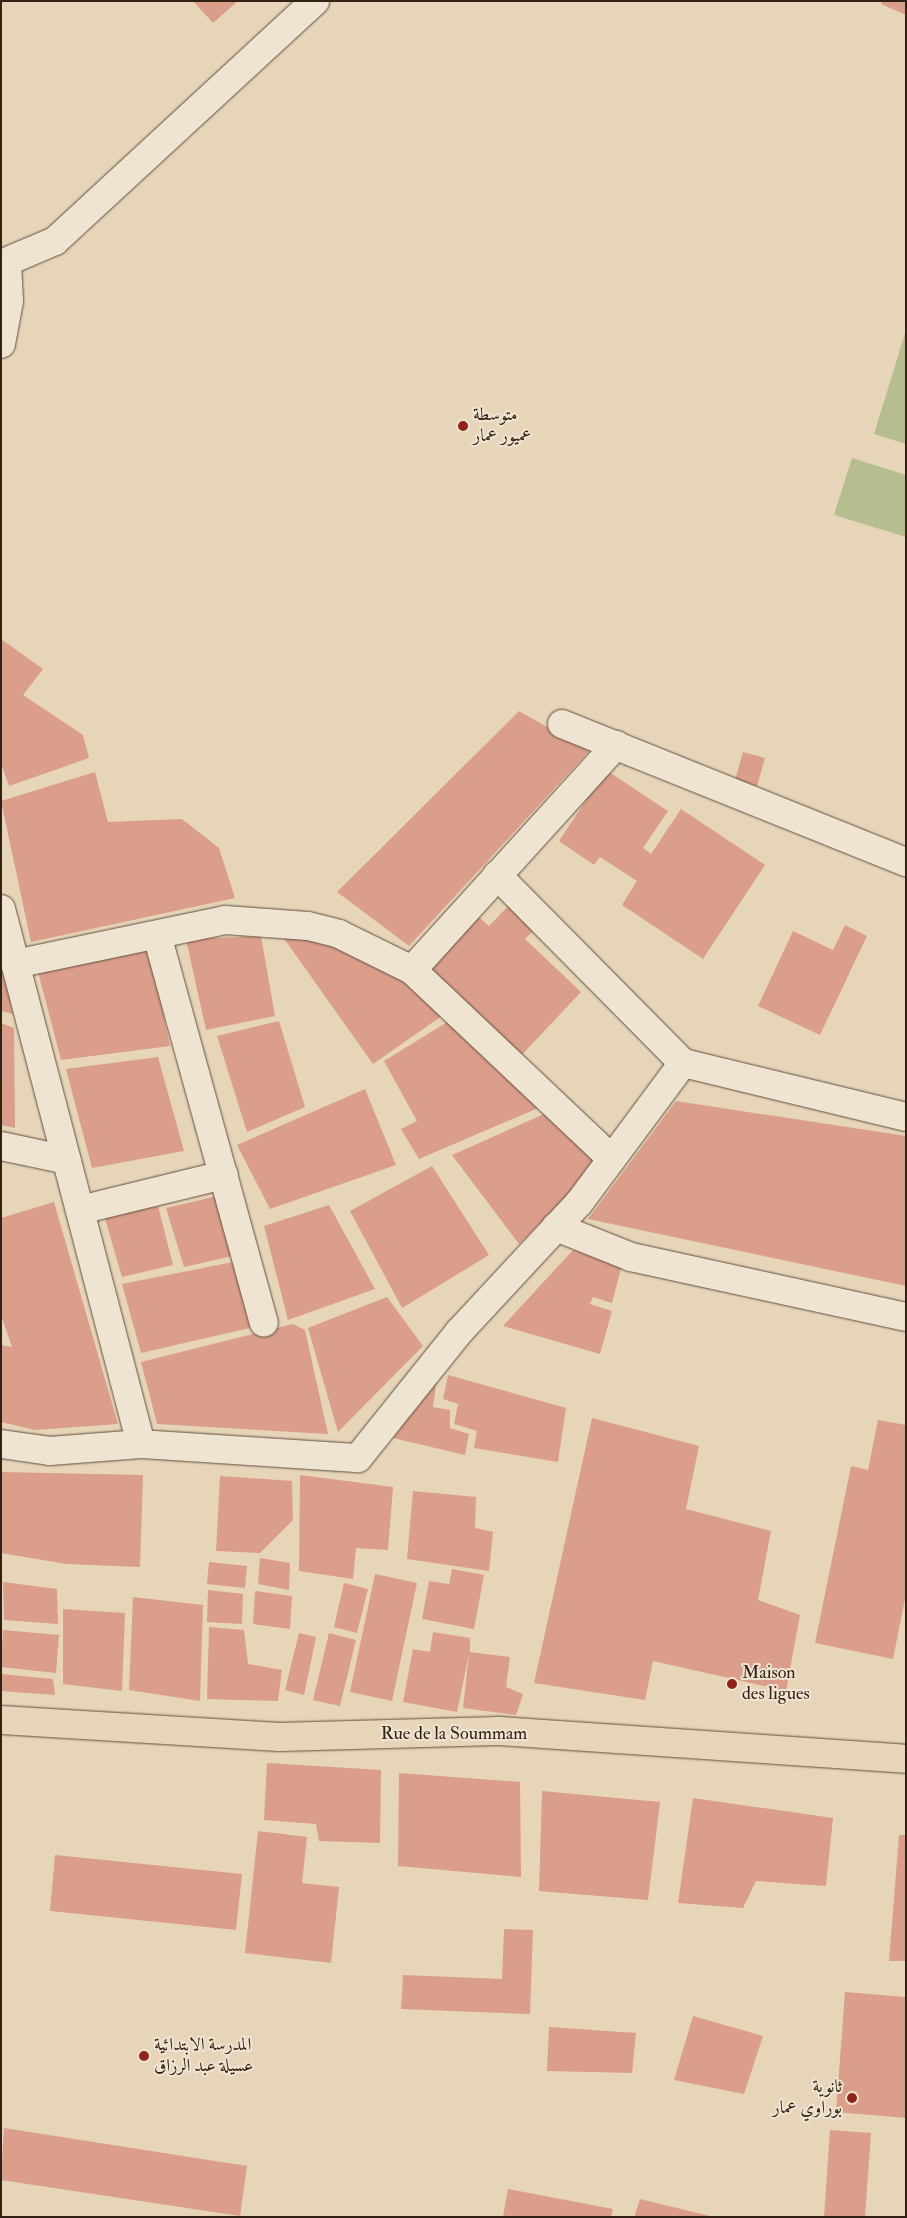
<!DOCTYPE html>
<meta charset="utf-8">
<style>
body{margin:0}
#map{position:relative;width:907px;height:2218px;overflow:hidden;background:#e7d5ba;font-family:"IM FELL Double Pica",Amiri,serif}
div>[style]{position:absolute}
.green>*{inset:0;background:#b6bd8f}
.building>*{inset:0;background:#da9e8b}
.roads{filter:drop-shadow(0 0 1px #604e3e) drop-shadow(0 0 1px #604e3e)}
.minor>*{height:28px;margin:-14px;padding:0 14px;transform-origin:14px;border-radius:14px;background:#efe4d2}
.major>*{height:28px;margin:-14px;padding:0 14px;transform-origin:14px;border-radius:14px;background:#e7d5ba}
.dots>*{width:14px;height:14px;translate:-50% -50%;box-sizing:border-box;border:2px solid #efe4d2;border-radius:50%}
span{translate:-50% -50%;white-space:nowrap;text-align:center;line-height:1.15;-webkit-text-stroke:4px #efe4d2;paint-order:stroke}
.poi-label{font-size:18px;color:#332114}
.left{translate:0 -50%;text-align:left}
.right{translate:-100% -50%;text-align:right}
.street-label{font-size:18px;color:#332114}
.frame{position:absolute;inset:0;border:2px solid #332114;pointer-events:none}
</style>
<div id="map">
<div class="green">
<i style="clip-path:polygon(906px 330px,906px 444px,874px 434px)"></i>
<i style="clip-path:polygon(852px 458px,906px 475px,906px 537px,834px 515px)"></i>
</div>
<div class="building">
<i style="clip-path:polygon(193px 1px,238px 1px,213px 23px)"></i>
<i style="clip-path:polygon(882px 1px,906px 1px,906px 15px,881px 4px)"></i>
<i style="clip-path:polygon(1px 639px,43px 669px,23px 695px,83px 735px,89px 758px,9px 786px,1px 763px)"></i>
<i style="clip-path:polygon(519px 711px,589px 751px,409px 946px,337px 892px)"></i>
<i style="clip-path:polygon(743px 752px,765px 758px,757px 786px,735px 780px)"></i>
<i style="clip-path:polygon(606px 770px,668px 811px,643px 848px,651px 854px,681px 809px,765px 865px,703px 959px,622px 905px,637px 881px,600px 857px,594px 865px,559px 841px)"></i>
<i style="clip-path:polygon(95px 772px,108px 822px,182px 819px,219px 848px,235px 898px,31px 942px,1px 801px)"></i>
<i style="clip-path:polygon(509px 905px,535px 929px,525px 939px,581px 992px,517px 1060px,420px 967px,472px 911px,489px 926px)"></i>
<i style="clip-path:polygon(845px 925px,867px 936px,820px 1035px,758px 1006px,793px 931px,833px 950px)"></i>
<i style="clip-path:polygon(278px 930px,331px 941px,395px 971px,446px 1013px,373px 1064px)"></i>
<i style="clip-path:polygon(261px 936px,275px 1016px,206px 1030px,186px 939px)"></i>
<i style="clip-path:polygon(149px 945px,170px 1046px,61px 1060px,37px 968px)"></i>
<i style="clip-path:polygon(2px 967px,13px 1014px,1px 1011px)"></i>
<i style="clip-path:polygon(452px 1019px,543px 1106px,419px 1159px,401px 1129px,417px 1121px,384px 1061px)"></i>
<i style="clip-path:polygon(279px 1021px,305px 1107px,247px 1132px,217px 1036px)"></i>
<i style="clip-path:polygon(1px 1023px,14px 1028px,15px 1128px,1px 1125px)"></i>
<i style="clip-path:polygon(158px 1057px,184px 1151px,92px 1168px,66px 1069px)"></i>
<i style="clip-path:polygon(365px 1089px,396px 1165px,270px 1209px,237px 1145px)"></i>
<i style="clip-path:polygon(676px 1101px,906px 1136px,906px 1286px,588px 1219px)"></i>
<i style="clip-path:polygon(551px 1111px,600px 1164px,519px 1244px,452px 1155px)"></i>
<i style="clip-path:polygon(432px 1166px,489px 1255px,402px 1308px,350px 1211px)"></i>
<i style="clip-path:polygon(217px 1196px,232px 1256px,184px 1267px,166px 1208px)"></i>
<i style="clip-path:polygon(54px 1202px,118px 1424px,35px 1430px,1px 1422px,1px 1345px,12px 1347px,1px 1315px,1px 1218px)"></i>
<i style="clip-path:polygon(329px 1205px,375px 1289px,288px 1320px,264px 1226px)"></i>
<i style="clip-path:polygon(158px 1206px,173px 1265px,122px 1277px,104px 1215px)"></i>
<i style="clip-path:polygon(573px 1250px,622px 1265px,612px 1303px,593px 1297px,590px 1304px,612px 1311px,600px 1354px,503px 1326px)"></i>
<i style="clip-path:polygon(233px 1262px,250px 1328px,141px 1353px,122px 1284px)"></i>
<i style="clip-path:polygon(387px 1297px,423px 1346px,338px 1432px,308px 1328px)"></i>
<i style="clip-path:polygon(293px 1324px,305px 1330px,328px 1434px,157px 1424px,141px 1362px)"></i>
<i style="clip-path:polygon(448px 1375px,566px 1408px,558px 1462px,474px 1448px,477px 1431px,454px 1424px,458px 1404px,443px 1399px)"></i>
<i style="clip-path:polygon(437px 1377px,433px 1407px,450px 1410px,450px 1428px,469px 1434px,465px 1455px,393px 1438px)"></i>
<i style="clip-path:polygon(592px 1418px,699px 1446px,686px 1509px,771px 1531px,758px 1600px,800px 1615px,786px 1691px,653px 1661px,645px 1700px,534px 1683px)"></i>
<i style="clip-path:polygon(878px 1420px,906px 1425px,906px 1594px,893px 1659px,815px 1643px,851px 1466px,868px 1470px)"></i>
<i style="clip-path:polygon(1px 1472px,143px 1475px,140px 1567px,66px 1564px,1px 1553px)"></i>
<i style="clip-path:polygon(300px 1475px,393px 1487px,388px 1550px,356px 1548px,353px 1579px,299px 1571px)"></i>
<i style="clip-path:polygon(220px 1476px,292px 1481px,293px 1520px,260px 1553px,216px 1551px)"></i>
<i style="clip-path:polygon(413px 1491px,476px 1497px,475px 1528px,493px 1532px,489px 1571px,407px 1559px)"></i>
<i style="clip-path:polygon(260px 1558px,290px 1563px,289px 1590px,258px 1584px)"></i>
<i style="clip-path:polygon(209px 1562px,247px 1566px,245px 1588px,207px 1584px)"></i>
<i style="clip-path:polygon(452px 1569px,484px 1575px,474px 1629px,422px 1619px,429px 1581px,449px 1584px)"></i>
<i style="clip-path:polygon(375px 1574px,417px 1583px,392px 1701px,350px 1692px)"></i>
<i style="clip-path:polygon(3px 1582px,57px 1589px,58px 1624px,4px 1620px)"></i>
<i style="clip-path:polygon(344px 1583px,368px 1589px,357px 1633px,334px 1627px)"></i>
<i style="clip-path:polygon(208px 1590px,243px 1594px,242px 1624px,207px 1622px)"></i>
<i style="clip-path:polygon(255px 1591px,292px 1596px,290px 1629px,253px 1624px)"></i>
<i style="clip-path:polygon(133px 1597px,203px 1605px,200px 1701px,129px 1690px)"></i>
<i style="clip-path:polygon(63px 1609px,125px 1613px,122px 1691px,63px 1684px)"></i>
<i style="clip-path:polygon(209px 1627px,244px 1630px,248px 1664px,282px 1670px,278px 1701px,207px 1699px)"></i>
<i style="clip-path:polygon(3px 1630px,59px 1635px,56px 1673px,1px 1667px)"></i>
<i style="clip-path:polygon(433px 1632px,470px 1638px,470px 1652px,510px 1657px,506px 1687px,523px 1694px,516px 1715px,463px 1708px,469px 1654px,457px 1712px,403px 1702px,413px 1649px,430px 1652px)"></i>
<i style="clip-path:polygon(299px 1633px,316px 1637px,304px 1695px,285px 1690px)"></i>
<i style="clip-path:polygon(329px 1633px,356px 1640px,340px 1706px,313px 1700px)"></i>
<i style="clip-path:polygon(1px 1674px,53px 1679px,55px 1695px,1px 1691px)"></i>
<i style="clip-path:polygon(267px 1763px,381px 1770px,380px 1843px,319px 1841px,316px 1824px,264px 1820px)"></i>
<i style="clip-path:polygon(399px 1773px,520px 1782px,521px 1877px,398px 1866px)"></i>
<i style="clip-path:polygon(542px 1791px,660px 1802px,648px 1900px,539px 1891px)"></i>
<i style="clip-path:polygon(693px 1798px,833px 1818px,826px 1886px,756px 1881px,743px 1908px,678px 1903px)"></i>
<i style="clip-path:polygon(258px 1831px,307px 1837px,302px 1883px,339px 1887px,331px 1963px,245px 1953px)"></i>
<i style="clip-path:polygon(899px 1835px,906px 1835px,906px 1961px,889px 1961px)"></i>
<i style="clip-path:polygon(55px 1855px,242px 1874px,236px 1930px,50px 1911px)"></i>
<i style="clip-path:polygon(504px 1929px,533px 1930px,530px 2014px,401px 2009px,403px 1975px,502px 1979px)"></i>
<i style="clip-path:polygon(845px 1992px,906px 1997px,906px 2118px,836px 2112px)"></i>
<i style="clip-path:polygon(693px 2016px,763px 2036px,744px 2094px,674px 2080px)"></i>
<i style="clip-path:polygon(549px 2027px,636px 2033px,632px 2073px,547px 2071px)"></i>
<i style="clip-path:polygon(4px 2128px,247px 2166px,240px 2216px,1px 2180px)"></i>
<i style="clip-path:polygon(830px 2130px,871px 2133px,865px 2217px,824px 2217px)"></i>
<i style="clip-path:polygon(508px 2189px,613px 2209px,611px 2217px,503px 2217px)"></i>
<i style="clip-path:polygon(640px 2199px,710px 2216px,710px 2217px,634px 2217px)"></i>
</div>
<div class="roads">
<div class="minor">
<i style="left:1px;top:264px;width:59px;rotate:-23.1deg"></i>
<i style="left:55px;top:241px;width:354px;rotate:-42.7deg"></i>
<i style="left:1px;top:344px;width:44px;rotate:-79.5deg"></i>
<i style="left:9px;top:301px;width:38px;rotate:-93deg"></i>
<i style="left:562px;top:724px;width:371px;rotate:21.9deg"></i>
<i style="left:497px;top:875px;width:264px;rotate:45.3deg"></i>
<i style="left:683px;top:1063px;width:229px;rotate:13.6deg"></i>
<i style="left:1px;top:909px;width:553px;rotate:75.34deg"></i>
<i style="left:157px;top:935px;width:402px;rotate:74.6deg"></i>
<i style="left:15px;top:964px;width:215px;rotate:-11.8deg"></i>
<i style="left:225px;top:920px;width:83px;rotate:4.1deg"></i>
<i style="left:308px;top:926px;width:32px;rotate:14deg"></i>
<i style="left:339px;top:934px;width:81px;rotate:26.3deg"></i>
<i style="left:412px;top:970px;width:275px;rotate:43.4deg"></i>
<i style="left:412px;top:970px;width:304px;rotate:-47.8deg"></i>
<i style="left:1px;top:1146px;width:67px;rotate:12deg"></i>
<i style="left:80px;top:1210px;width:148px;rotate:-13.7deg"></i>
<i style="left:556px;top:1227px;width:81px;rotate:21.8deg"></i>
<i style="left:631px;top:1257px;width:281px;rotate:12.3deg"></i>
<i style="left:1px;top:1444px;width:49px;rotate:8.1deg"></i>
<i style="left:50px;top:1451px;width:91px;rotate:-4.4deg"></i>
<i style="left:141px;top:1444px;width:217px;rotate:3.7deg"></i>
<i style="left:358px;top:1458px;width:161px;rotate:-51.3deg"></i>
<i style="left:459px;top:1332px;width:176px;rotate:-47.1deg"></i>
<i style="left:579px;top:1203px;width:174px;rotate:-53.4deg"></i>
</div>
<div class="major">
<i style="left:1px;top:1720px;width:279px;rotate:3.5deg"></i>
<i style="left:279px;top:1737px;width:220px;rotate:-1.6deg"></i>
<i style="left:499px;top:1731px;width:408px;rotate:3.9deg"></i>
</div>
</div>
<div class="dots">
<i style="left:463px;top:426px;background:#8f2418"></i>
<i style="left:732px;top:1684px;background:#8f2418"></i>
<i style="left:144px;top:2056px;background:#8f2418"></i>
<i style="left:852px;top:2098px;background:#8f2418"></i>
</div>
<div class="poi-label">
<span class="left" style="left:473px;top:426px">متوسطة<br>عميور عمار</span>
<span class="left" style="left:742px;top:1684px">Maison<br>des ligues</span>
<span class="left" style="left:154px;top:2056px">المدرسة الابتدائية<br>عسيلة عبد الرزاق</span>
<span class="right" style="left:842px;top:2098px">ثانوية<br>بوراوي عمار</span>
</div>
<div class="street-label">
<span style="left:454px;top:1734px">Rue de la Soummam</span>
</div>
<div class="frame"></div>
</div>
